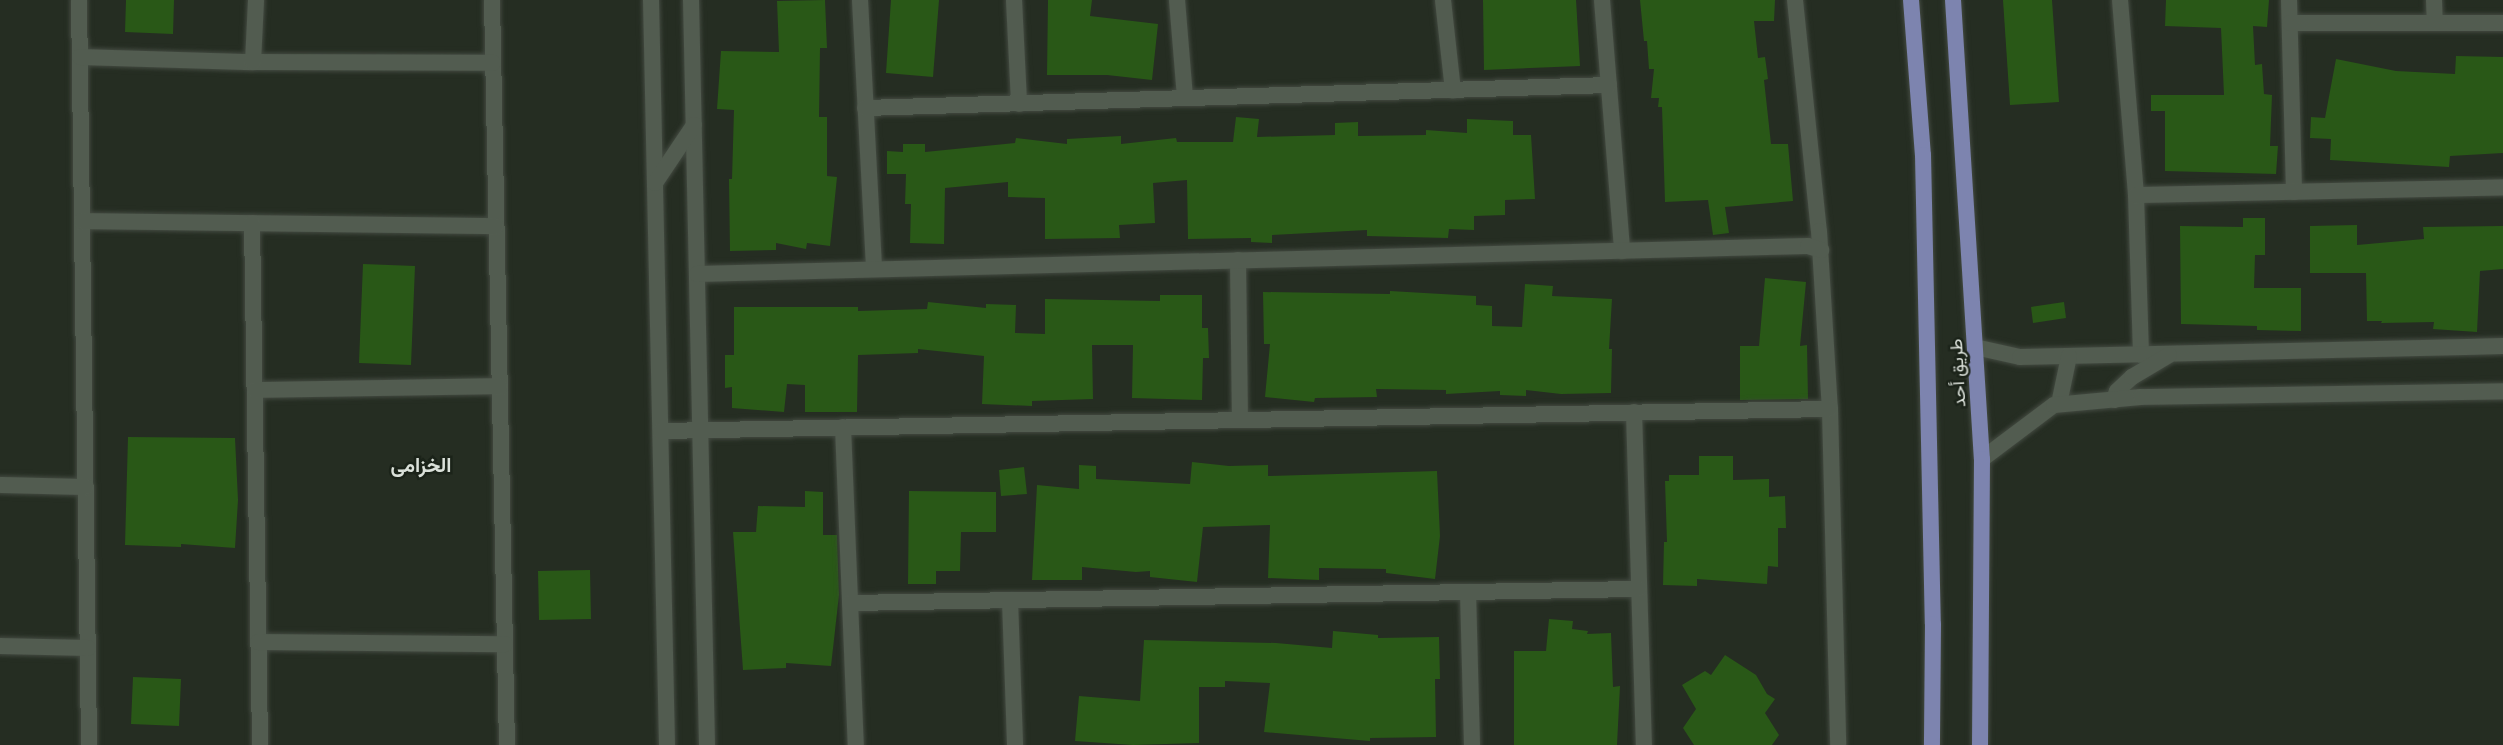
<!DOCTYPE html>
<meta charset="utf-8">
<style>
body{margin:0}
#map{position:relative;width:2503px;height:745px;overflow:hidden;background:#252d22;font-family:"Golos Text",Vazirmatn,sans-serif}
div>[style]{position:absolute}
.building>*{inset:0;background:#295817}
.roads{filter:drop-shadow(0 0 2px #434a41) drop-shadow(0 0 2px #434a41)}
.minor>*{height:16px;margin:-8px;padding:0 8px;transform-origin:8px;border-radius:8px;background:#525c50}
.primary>*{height:16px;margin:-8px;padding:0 8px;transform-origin:8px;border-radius:8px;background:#7d84af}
span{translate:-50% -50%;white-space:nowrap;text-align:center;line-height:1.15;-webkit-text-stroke:5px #1b2319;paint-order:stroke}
.street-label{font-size:18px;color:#dbe1da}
.neighbourhood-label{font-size:20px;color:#dbe1da;font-weight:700}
</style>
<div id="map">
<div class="building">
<i style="clip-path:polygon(126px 0,174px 0,173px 34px,125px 32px)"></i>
<i style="clip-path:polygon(825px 0,827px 48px,820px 48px,819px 117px,827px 117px,827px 176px,837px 177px,830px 246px,807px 243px,806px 249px,776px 243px,776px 250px,730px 251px,729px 179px,732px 179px,734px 110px,717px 109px,721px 51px,779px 52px,777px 1px)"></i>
<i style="clip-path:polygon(891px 0,939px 0,933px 77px,886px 73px)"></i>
<i style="clip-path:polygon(1048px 0,1092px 0,1090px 16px,1158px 24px,1152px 80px,1107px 75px,1047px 75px)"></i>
<i style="clip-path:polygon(1483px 0,1576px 0,1580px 66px,1484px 70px)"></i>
<i style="clip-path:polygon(1640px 0,1775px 0,1774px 21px,1754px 21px,1758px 58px,1765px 57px,1768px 79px,1764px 80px,1771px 144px,1788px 144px,1793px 201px,1725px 207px,1729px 233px,1713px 235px,1708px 200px,1665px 202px,1662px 107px,1658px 107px,1659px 98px,1651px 98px,1654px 69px,1649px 69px,1647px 41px,1644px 41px)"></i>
<i style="clip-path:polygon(2003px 0,2052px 0,2059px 102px,2010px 105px)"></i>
<i style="clip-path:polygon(2166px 0,2269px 0,2267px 27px,2253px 26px,2255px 65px,2262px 64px,2264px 94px,2272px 95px,2270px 146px,2278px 146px,2276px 174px,2165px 171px,2165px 111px,2151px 111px,2151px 95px,2224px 95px,2221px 28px,2165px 26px)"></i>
<i style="clip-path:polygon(2456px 56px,2503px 57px,2503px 153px,2450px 156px,2449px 167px,2330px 160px,2331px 139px,2310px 138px,2311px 117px,2325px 118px,2336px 59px,2396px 71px,2455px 74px)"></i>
<i style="clip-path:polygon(1236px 117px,1259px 119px,1257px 137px,1335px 135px,1335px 123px,1358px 122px,1358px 136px,1426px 135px,1426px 130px,1467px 133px,1467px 119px,1513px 121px,1513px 135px,1531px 135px,1535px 199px,1505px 200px,1505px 215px,1474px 216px,1474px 230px,1449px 229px,1448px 238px,1367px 236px,1367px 230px,1272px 235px,1272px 243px,1251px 242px,1251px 238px,1188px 239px,1187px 180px,1153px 183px,1155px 223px,1119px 225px,1120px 238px,1045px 239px,1045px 198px,1008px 197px,1008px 182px,945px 188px,944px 244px,910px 243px,911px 204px,905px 204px,906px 174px,887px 174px,887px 151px,903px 152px,903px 144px,925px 144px,925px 152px,1015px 143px,1016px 138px,1067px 144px,1067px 139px,1121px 136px,1121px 144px,1176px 138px,1177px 142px,1233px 142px)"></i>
<i style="clip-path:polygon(2243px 218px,2265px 218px,2265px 255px,2255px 255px,2254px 288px,2301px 288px,2301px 331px,2257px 330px,2257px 326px,2181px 324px,2180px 226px,2243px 227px)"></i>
<i style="clip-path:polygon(2357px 225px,2357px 245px,2424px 239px,2423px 227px,2503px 226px,2503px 269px,2480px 271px,2477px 332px,2433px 329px,2434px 322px,2381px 323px,2382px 321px,2367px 321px,2366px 273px,2310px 273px,2310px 226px)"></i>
<i style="clip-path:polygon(363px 264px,415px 266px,411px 365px,359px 363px)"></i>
<i style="clip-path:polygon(1765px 278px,1806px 282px,1800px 346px,1807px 345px,1808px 399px,1740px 400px,1740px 346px,1759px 346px)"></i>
<i style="clip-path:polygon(1525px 284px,1553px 286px,1552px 296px,1612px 299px,1609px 349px,1612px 349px,1611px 393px,1561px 394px,1526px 390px,1526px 396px,1500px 395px,1500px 391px,1446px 394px,1446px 390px,1376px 389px,1377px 397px,1315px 398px,1314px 402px,1265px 397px,1270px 344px,1264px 344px,1263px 292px,1390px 294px,1390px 291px,1476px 296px,1476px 305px,1492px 306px,1492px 326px,1522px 327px)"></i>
<i style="clip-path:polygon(1160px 295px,1202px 295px,1202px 328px,1208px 328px,1209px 358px,1203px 358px,1202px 400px,1132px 398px,1133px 345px,1092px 345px,1093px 399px,1032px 401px,1032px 406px,982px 404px,984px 356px,918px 349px,918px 353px,858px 355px,857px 412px,805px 412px,805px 385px,787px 384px,784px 412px,732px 408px,732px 387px,725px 388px,725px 355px,734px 355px,734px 307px,858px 307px,858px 311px,927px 309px,928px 302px,986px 308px,986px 304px,1016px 305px,1015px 333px,1045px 334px,1045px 299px,1160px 301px)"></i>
<i style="clip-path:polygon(2064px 302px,2066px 318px,2033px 323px,2031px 307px)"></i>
<i style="clip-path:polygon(128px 437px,235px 438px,238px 500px,235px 548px,181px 544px,181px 547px,125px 545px)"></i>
<i style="clip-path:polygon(1699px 456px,1733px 456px,1733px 480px,1769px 479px,1769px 497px,1785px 496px,1786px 528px,1778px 528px,1778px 567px,1768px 566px,1767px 584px,1697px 579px,1697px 586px,1663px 585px,1664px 542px,1667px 542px,1665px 481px,1669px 481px,1669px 475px,1699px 475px)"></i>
<i style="clip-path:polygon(1192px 462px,1229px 466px,1268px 465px,1268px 476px,1437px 471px,1440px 536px,1435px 579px,1386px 573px,1386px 569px,1319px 568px,1319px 580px,1268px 578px,1270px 525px,1203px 527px,1197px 582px,1150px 577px,1150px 571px,1136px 572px,1082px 567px,1082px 580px,1032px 580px,1037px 485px,1079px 489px,1079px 465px,1096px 466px,1096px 479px,1190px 484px)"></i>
<i style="clip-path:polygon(1024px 467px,1027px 494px,1001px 496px,999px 470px)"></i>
<i style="clip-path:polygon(805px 491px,823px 492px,823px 535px,837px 535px,839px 595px,831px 666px,786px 663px,786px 668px,743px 670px,733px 532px,756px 532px,758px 506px,805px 507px)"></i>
<i style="clip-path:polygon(909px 491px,996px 492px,996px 532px,961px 532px,960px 571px,936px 571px,936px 584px,908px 584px)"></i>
<i style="clip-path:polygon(590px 570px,591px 619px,539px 620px,538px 571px)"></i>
<i style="clip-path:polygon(1549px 619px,1573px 621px,1572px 629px,1588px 631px,1587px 634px,1611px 633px,1613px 687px,1620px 686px,1617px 745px,1514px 745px,1514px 651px,1546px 651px)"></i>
<i style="clip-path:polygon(1333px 631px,1378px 635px,1378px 638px,1439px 637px,1440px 679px,1435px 679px,1436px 737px,1370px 738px,1370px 741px,1264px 732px,1270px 683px,1225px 681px,1225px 687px,1199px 687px,1199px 743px,1133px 745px,1075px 741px,1079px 696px,1140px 701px,1144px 640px,1276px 643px,1332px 648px)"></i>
<i style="clip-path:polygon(1725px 655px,1756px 675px,1767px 694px,1775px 699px,1765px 713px,1779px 735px,1772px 745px,1694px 745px,1683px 728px,1696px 709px,1682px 685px,1705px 671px,1711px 675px)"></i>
<i style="clip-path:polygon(133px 677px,181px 679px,179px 726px,131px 724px)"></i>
</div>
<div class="roads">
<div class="minor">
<i style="left:79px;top:0;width:745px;rotate:89.23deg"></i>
<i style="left:492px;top:0;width:745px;rotate:88.85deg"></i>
<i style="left:651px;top:0;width:745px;rotate:88.77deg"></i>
<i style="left:691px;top:0;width:745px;rotate:88.77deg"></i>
<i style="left:860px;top:0;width:269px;rotate:87deg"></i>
<i style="left:1014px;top:0;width:104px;rotate:87.2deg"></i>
<i style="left:1177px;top:0;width:98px;rotate:85.3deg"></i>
<i style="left:1443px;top:0;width:91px;rotate:83.7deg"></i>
<i style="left:1602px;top:0;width:252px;rotate:85.4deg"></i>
<i style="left:1795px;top:0;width:232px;rotate:84.1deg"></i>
<i style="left:1819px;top:231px;width:178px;rotate:86.5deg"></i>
<i style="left:1830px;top:409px;width:336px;rotate:88.6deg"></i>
<i style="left:2120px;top:0;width:196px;rotate:85.3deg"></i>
<i style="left:2136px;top:195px;width:160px;rotate:88.2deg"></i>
<i style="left:2289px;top:0;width:192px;rotate:88.5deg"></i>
<i style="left:2434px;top:0;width:23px;rotate:88deg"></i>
<i style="left:2290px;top:23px;width:213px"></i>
<i style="left:80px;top:57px;width:173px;rotate:1.7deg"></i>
<i style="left:253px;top:62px;width:240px;rotate:0.2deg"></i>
<i style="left:253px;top:62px;width:62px;rotate:-87.2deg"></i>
<i style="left:865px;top:108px;width:744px;rotate:-1.77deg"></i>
<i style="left:655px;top:183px;width:70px;rotate:-56.1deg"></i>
<i style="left:2136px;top:195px;width:367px;rotate:-1.2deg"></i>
<i style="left:82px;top:221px;width:414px;rotate:0.7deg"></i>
<i style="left:252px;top:223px;width:522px;rotate:89.12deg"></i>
<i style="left:1238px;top:260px;width:160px;rotate:89.3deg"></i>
<i style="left:697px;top:274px;width:1111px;rotate:-1.44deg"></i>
<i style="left:1808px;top:246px;width:14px;rotate:17deg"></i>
<i style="left:1975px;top:347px;width:46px;rotate:12.5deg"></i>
<i style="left:2020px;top:357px;width:483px;rotate:-1.3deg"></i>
<i style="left:255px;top:390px;width:245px;rotate:-0.9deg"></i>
<i style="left:2114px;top:400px;width:9px;rotate:-72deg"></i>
<i style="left:2117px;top:391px;width:21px;rotate:-43deg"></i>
<i style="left:2132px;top:377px;width:43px;rotate:-30.7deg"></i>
<i style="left:2059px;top:404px;width:49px;rotate:-78.2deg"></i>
<i style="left:1634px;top:412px;width:333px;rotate:88.3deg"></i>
<i style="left:843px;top:427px;width:318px;rotate:87.7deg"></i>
<i style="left:661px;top:431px;width:1169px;rotate:-1.08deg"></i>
<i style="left:1982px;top:459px;width:90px;rotate:-36.9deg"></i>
<i style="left:2054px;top:405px;width:87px;rotate:-5.3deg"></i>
<i style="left:2141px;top:397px;width:362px;rotate:-0.9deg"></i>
<i style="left:0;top:485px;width:86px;rotate:1.3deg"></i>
<i style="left:1468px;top:592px;width:153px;rotate:88.5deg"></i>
<i style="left:1010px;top:600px;width:145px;rotate:88deg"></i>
<i style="left:850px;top:603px;width:789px;rotate:-1.02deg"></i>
<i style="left:258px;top:642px;width:247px;rotate:0.5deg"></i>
<i style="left:0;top:646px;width:88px;rotate:1.3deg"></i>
</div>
<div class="primary">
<i style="left:1911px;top:0;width:155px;rotate:85.6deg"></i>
<i style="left:1923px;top:155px;width:469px;rotate:88.8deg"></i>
<i style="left:1933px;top:624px;width:121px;rotate:90.5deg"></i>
<i style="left:1953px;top:0;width:460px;rotate:86.4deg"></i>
<i style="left:1982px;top:459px;width:286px;rotate:90.4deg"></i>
</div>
</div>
<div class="street-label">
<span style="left:1957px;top:373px;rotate:-93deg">طريق أحد</span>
</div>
<div class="neighbourhood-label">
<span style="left:421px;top:464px">الخزامى</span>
</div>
</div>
